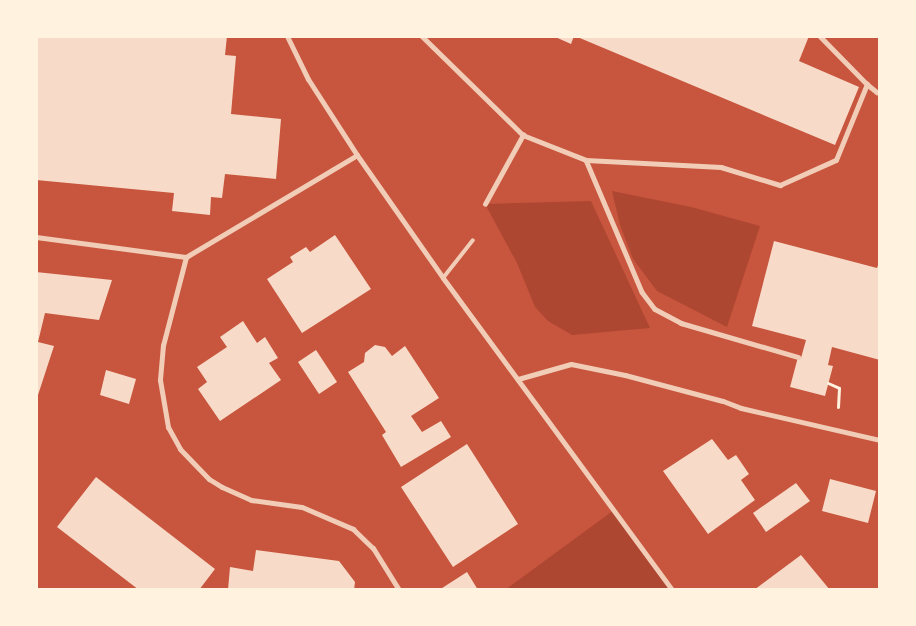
<!DOCTYPE html>
<style>
body{margin:0}
#map{position:relative;width:916px;height:626px;overflow:hidden;background:#c8553d;font-family:"Sofia Sans Condensed",sans-serif}
div>[style]{position:absolute}
.green>*{inset:0;background:#ae4732}
.building>*{inset:0;background:#f7dbc8}
.path>*{height:3px;margin:-1.5px;padding:0 1.5px;transform-origin:1.5px;border-radius:1.5px;background:#fff3e0}
.service>*{height:4px;margin:-2px;padding:0 2px;transform-origin:2px;border-radius:2px;background:#f1ccb7}
.pedestrian>*{height:4.5px;margin:-2.25px;padding:0 2.25px;transform-origin:2.25px;border-radius:2.25px;background:#f1ccb7}
.minor>*{height:5px;margin:-2.5px;padding:0 2.5px;transform-origin:2.5px;border-radius:2.5px;background:#f1ccb7}
span{translate:-50% -50%;white-space:nowrap;text-align:center;line-height:1.15;-webkit-text-stroke:5px #fff3e0;paint-order:stroke}
.frame{position:absolute;inset:0;border:38px solid #fff3e0;pointer-events:none}
</style>
<div id="map">
<div class="green">
<i style="clip-path:polygon(612px 191px,691px 207px,760px 226px,727px 327px,657px 291px,633px 259px,620px 225px)"></i>
<i style="clip-path:polygon(591px 201px,650px 328px,572px 335px,548px 321px,535px 307px,517px 263px,485px 204px)"></i>
<i style="clip-path:polygon(614px 510px,672px 590px,505px 590px)"></i>
</div>
<div class="building">
<i style="clip-path:polygon(36px 36px,227px 36px,225px 55px,236px 56px,231px 114px,281px 119px,276px 179px,225px 174px,222px 198px,211px 197px,210px 215px,172px 211px,174px 193px,36px 180px)"></i>
<i style="clip-path:polygon(553px 36px,574px 36px,571px 44px)"></i>
<i style="clip-path:polygon(575px 36px,809px 36px,799px 61px,859px 87px,835px 145px)"></i>
<i style="clip-path:polygon(335px 235px,371px 289px,302px 333px,267px 279px,293px 262px,290px 257px,306px 247px,310px 252px)"></i>
<i style="clip-path:polygon(774px 241px,877px 268px,880px 260px,880px 360px,832px 347px,828px 365px,833px 366px,825px 396px,790px 387px,798px 357px,801px 358px,806px 340px,752px 326px)"></i>
<i style="clip-path:polygon(36px 272px,112px 280px,99px 320px,45px 313px,38px 342px,54px 346px,38px 395px,36px 395px)"></i>
<i style="clip-path:polygon(243px 321px,257px 343px,265px 337px,278px 358px,269px 363px,281px 380px,220px 421px,198px 389px,207px 382px,197px 367px,227px 347px,220px 337px)"></i>
<i style="clip-path:polygon(375px 345px,385px 347px,392px 356px,405px 346px,439px 398px,411px 416px,422px 432px,441px 421px,451px 437px,401px 467px,382px 435px,386px 432px,348px 372px,364px 362px,365px 353px)"></i>
<i style="clip-path:polygon(316px 350px,337px 382px,319px 394px,298px 362px)"></i>
<i style="clip-path:polygon(106px 370px,136px 379px,129px 404px,100px 395px)"></i>
<i style="clip-path:polygon(712px 439px,728px 460px,736px 455px,749px 474px,741px 480px,755px 500px,708px 534px,663px 471px)"></i>
<i style="clip-path:polygon(467px 444px,518px 524px,453px 567px,401px 487px)"></i>
<i style="clip-path:polygon(96px 477px,215px 569px,199px 590px,139px 590px,57px 527px)"></i>
<i style="clip-path:polygon(830px 479px,876px 491px,868px 523px,822px 511px)"></i>
<i style="clip-path:polygon(796px 483px,810px 501px,766px 532px,753px 513px)"></i>
<i style="clip-path:polygon(256px 550px,339px 561px,355px 582px,354px 590px,228px 590px,230px 567px,253px 571px)"></i>
<i style="clip-path:polygon(801px 555px,830px 590px,754px 590px)"></i>
<i style="clip-path:polygon(467px 572px,478px 590px,439px 590px)"></i>
</div>
<div class="path">
<i style="left:828px;top:383px;width:12px;rotate:24deg"></i>
<i style="left:839px;top:388px;width:19px;rotate:93deg"></i>
</div>
<div class="service">
<i style="left:443px;top:278px;width:48px;rotate:-51.7deg"></i>
</div>
<div class="pedestrian">
<i style="left:422px;top:36px;width:141px;rotate:44.4deg"></i>
<i style="left:820px;top:36px;width:67px;rotate:45.6deg"></i>
<i style="left:586px;top:160px;width:143px;rotate:67deg"></i>
<i style="left:642px;top:292px;width:21px;rotate:53deg"></i>
<i style="left:655px;top:309px;width:30px;rotate:28deg"></i>
<i style="left:681px;top:323px;width:122px;rotate:16.2deg"></i>
<i style="left:485px;top:204px;width:79px;rotate:-61.2deg"></i>
<i style="left:523px;top:135px;width:68px;rotate:21.6deg"></i>
<i style="left:586px;top:160px;width:135px;rotate:3deg"></i>
<i style="left:721px;top:167px;width:62px;rotate:17deg"></i>
<i style="left:780px;top:185px;width:61px;rotate:-24.1deg"></i>
<i style="left:836px;top:160px;width:82px;rotate:-67.8deg"></i>
<i style="left:867px;top:84px;width:13px;rotate:39deg"></i>
</div>
<div class="minor">
<i style="left:287px;top:36px;width:48px;rotate:64deg"></i>
<i style="left:308px;top:79px;width:90px;rotate:57.2deg"></i>
<i style="left:357px;top:155px;width:150px;rotate:55deg"></i>
<i style="left:443px;top:278px;width:387px;rotate:53.7deg"></i>
<i style="left:36px;top:237px;width:151px;rotate:7.6deg"></i>
<i style="left:186px;top:257px;width:199px;rotate:-30.8deg"></i>
<i style="left:186px;top:257px;width:91px;rotate:104.6deg"></i>
<i style="left:163px;top:345px;width:35px;rotate:95deg"></i>
<i style="left:160px;top:380px;width:48px;rotate:80.3deg"></i>
<i style="left:168px;top:427px;width:25px;rotate:61deg"></i>
<i style="left:180px;top:449px;width:42px;rotate:46deg"></i>
<i style="left:209px;top:479px;width:15px;rotate:32deg"></i>
<i style="left:222px;top:487px;width:32px;rotate:24deg"></i>
<i style="left:251px;top:500px;width:51px;rotate:7.8deg"></i>
<i style="left:302px;top:507px;width:56px;rotate:23.3deg"></i>
<i style="left:353px;top:529px;width:28px;rotate:44deg"></i>
<i style="left:373px;top:548px;width:49px;rotate:58.2deg"></i>
<i style="left:518px;top:379px;width:55px;rotate:-15.8deg"></i>
<i style="left:571px;top:364px;width:55px;rotate:11.5deg"></i>
<i style="left:625px;top:375px;width:101px;rotate:14.9deg"></i>
<i style="left:723px;top:401px;width:19px;rotate:21deg"></i>
<i style="left:741px;top:408px;width:143px;rotate:13deg"></i>
</div>
<div class="frame"></div>
</div>
